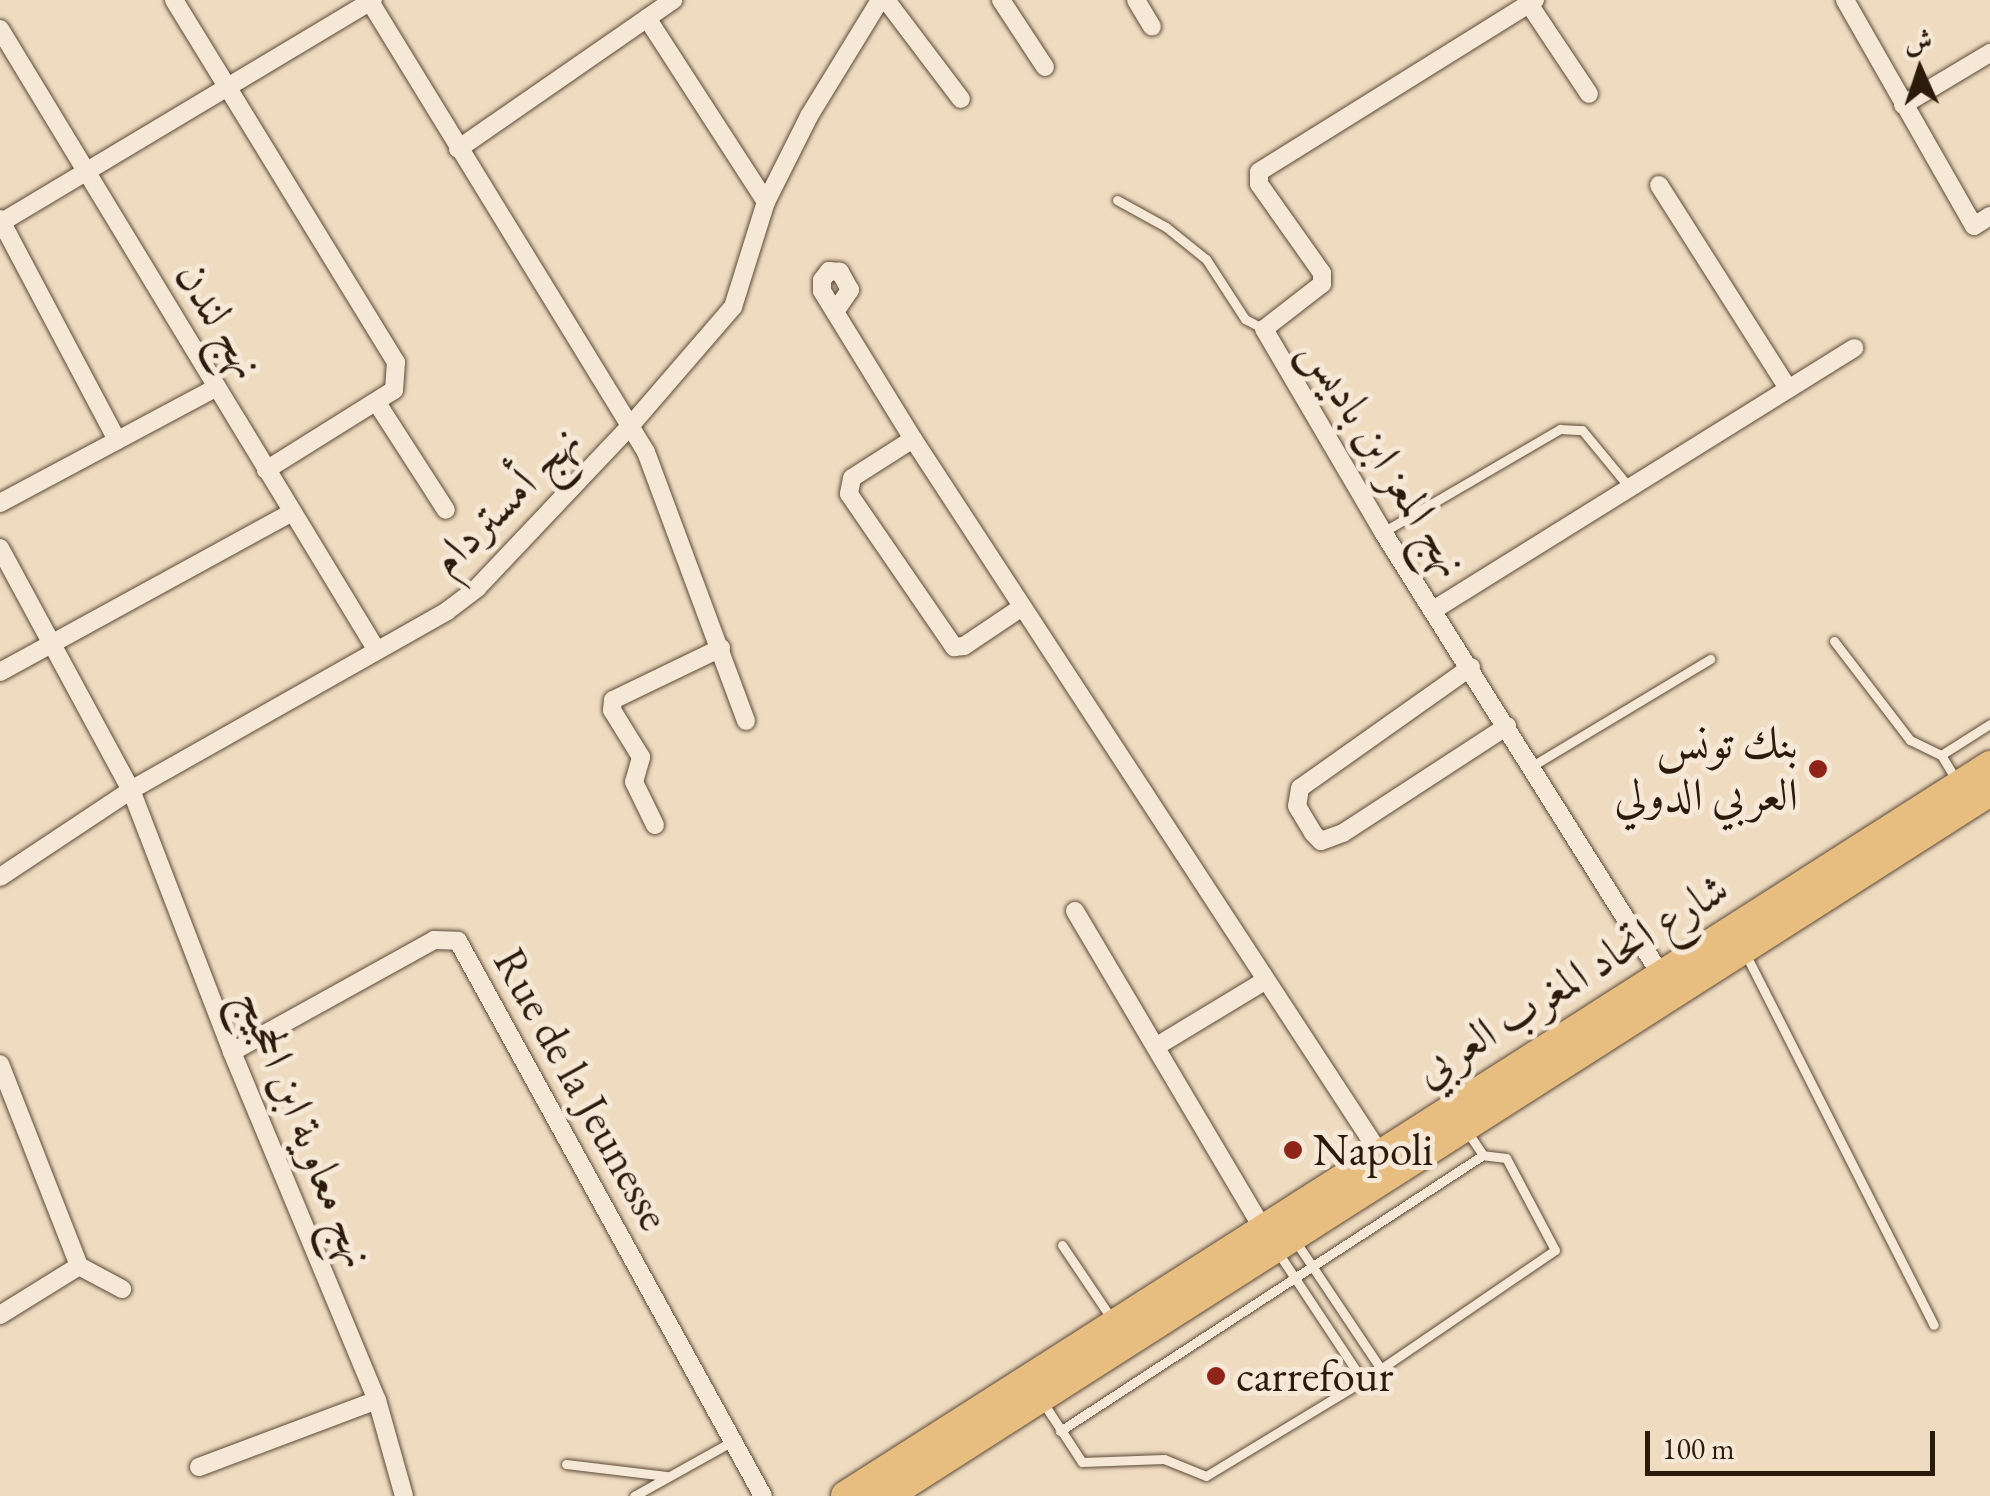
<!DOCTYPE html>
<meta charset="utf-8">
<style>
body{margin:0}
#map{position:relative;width:1990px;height:1496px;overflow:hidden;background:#efdcc0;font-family:"EB Garamond",Amiri,serif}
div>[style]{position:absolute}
.roads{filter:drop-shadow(0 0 2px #5d4a38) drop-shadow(0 0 2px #5d4a38)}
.service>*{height:9px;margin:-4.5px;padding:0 4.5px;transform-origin:4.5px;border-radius:4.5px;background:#f5e8d6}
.minor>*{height:18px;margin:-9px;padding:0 9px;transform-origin:9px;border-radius:9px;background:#f5e8d6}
.primary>*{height:30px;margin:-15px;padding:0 15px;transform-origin:15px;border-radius:15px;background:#e8be80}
.dots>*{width:28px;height:28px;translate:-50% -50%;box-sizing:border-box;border:5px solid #f5e8d6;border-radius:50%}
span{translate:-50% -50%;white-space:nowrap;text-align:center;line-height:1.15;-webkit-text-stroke:10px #f5e8d6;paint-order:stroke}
.street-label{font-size:45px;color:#2c1a0b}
.poi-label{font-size:45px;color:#2c1a0b}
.right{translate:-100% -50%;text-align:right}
.left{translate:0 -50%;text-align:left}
.north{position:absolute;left:1870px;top:20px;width:100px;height:100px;-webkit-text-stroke:8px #f5e8d6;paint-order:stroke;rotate:357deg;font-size:28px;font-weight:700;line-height:40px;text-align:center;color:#2c1a0b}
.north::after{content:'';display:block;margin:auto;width:35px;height:45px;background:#2c1a0b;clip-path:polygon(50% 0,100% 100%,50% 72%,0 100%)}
.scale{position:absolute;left:1645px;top:1431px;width:290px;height:45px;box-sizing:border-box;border:5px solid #2c1a0b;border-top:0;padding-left:12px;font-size:30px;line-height:35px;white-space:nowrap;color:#2c1a0b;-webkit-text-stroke:8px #f5e8d6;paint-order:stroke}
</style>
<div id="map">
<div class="roads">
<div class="service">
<i style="left:1117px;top:200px;width:56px;rotate:28.9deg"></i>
<i style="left:1166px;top:227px;width:51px;rotate:38.7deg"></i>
<i style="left:1206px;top:259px;width:72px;rotate:57deg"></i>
<i style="left:1245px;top:319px;width:21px;rotate:28deg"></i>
<i style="left:1383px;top:532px;width:205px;rotate:-30.2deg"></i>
<i style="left:1560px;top:429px;width:22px;rotate:3deg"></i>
<i style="left:1582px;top:430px;width:75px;rotate:50.4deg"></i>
<i style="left:1834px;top:641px;width:125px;rotate:52.5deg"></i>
<i style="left:1910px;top:740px;width:34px;rotate:26deg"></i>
<i style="left:1532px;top:766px;width:208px;rotate:-31deg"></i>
<i style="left:1958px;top:783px;width:33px;rotate:-121deg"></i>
<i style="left:1941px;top:755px;width:58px;rotate:-32.3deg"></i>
<i style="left:1745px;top:953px;width:417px;rotate:63.1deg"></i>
<i style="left:1296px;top:1242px;width:153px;rotate:56.2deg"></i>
<i style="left:1062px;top:1245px;width:92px;rotate:56.1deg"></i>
<i style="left:1279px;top:1254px;width:152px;rotate:56.5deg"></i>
<i style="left:1044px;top:1404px;width:69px;rotate:56.8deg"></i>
<i style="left:1082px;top:1462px;width:82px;rotate:-2.1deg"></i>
<i style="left:1164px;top:1459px;width:45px;rotate:22deg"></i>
<i style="left:1206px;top:1476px;width:184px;rotate:-31.2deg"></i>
<i style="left:1363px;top:1381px;width:232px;rotate:-34.3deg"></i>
<i style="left:1555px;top:1250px;width:104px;rotate:-118deg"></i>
<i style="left:1506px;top:1158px;width:23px;rotate:-173deg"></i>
<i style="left:1483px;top:1155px;width:27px;rotate:-124deg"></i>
<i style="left:1060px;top:1431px;width:505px;rotate:-33.12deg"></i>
<i style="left:566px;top:1464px;width:101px;rotate:6.8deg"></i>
<i style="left:634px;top:1496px;width:113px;rotate:-29.1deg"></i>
</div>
<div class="minor">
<i style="left:174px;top:0;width:425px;rotate:58.5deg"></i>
<i style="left:396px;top:362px;width:28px;rotate:94deg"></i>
<i style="left:394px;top:390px;width:151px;rotate:148deg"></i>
<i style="left:369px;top:0;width:530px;rotate:58.5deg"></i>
<i style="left:646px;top:452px;width:287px;rotate:69.6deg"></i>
<i style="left:886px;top:0;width:124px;rotate:52.9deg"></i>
<i style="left:1001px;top:0;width:80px;rotate:56.7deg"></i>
<i style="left:1136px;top:0;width:31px;rotate:59deg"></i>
<i style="left:1535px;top:0;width:325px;rotate:148.1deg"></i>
<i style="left:1259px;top:172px;width:12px;rotate:90deg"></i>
<i style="left:1259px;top:184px;width:109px;rotate:54.7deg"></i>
<i style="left:1322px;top:273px;width:11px;rotate:90deg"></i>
<i style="left:1322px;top:284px;width:73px;rotate:142.2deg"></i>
<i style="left:1264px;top:329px;width:235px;rotate:59.6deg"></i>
<i style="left:1383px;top:532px;width:523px;rotate:57.89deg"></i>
<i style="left:1845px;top:0;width:260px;rotate:60.3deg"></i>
<i style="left:1974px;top:226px;width:19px;rotate:-32deg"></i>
<i style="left:1529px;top:4px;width:108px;rotate:56.3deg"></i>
<i style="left:647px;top:18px;width:219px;rotate:57.1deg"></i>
<i style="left:0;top:29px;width:725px;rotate:58.77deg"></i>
<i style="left:1903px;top:105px;width:101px;rotate:-30.9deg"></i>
<i style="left:458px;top:149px;width:262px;rotate:-34.7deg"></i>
<i style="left:1659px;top:185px;width:241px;rotate:57.6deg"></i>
<i style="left:0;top:219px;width:250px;rotate:62.1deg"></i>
<i style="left:2px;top:222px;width:432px;rotate:-30.9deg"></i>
<i style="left:835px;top:312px;width:27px;rotate:-56deg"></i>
<i style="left:850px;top:290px;width:21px;rotate:-119deg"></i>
<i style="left:840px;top:272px;width:11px;rotate:-175deg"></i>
<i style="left:829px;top:271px;width:11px;rotate:128deg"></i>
<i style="left:822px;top:280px;width:11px;rotate:90deg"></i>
<i style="left:822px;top:291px;width:174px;rotate:58.4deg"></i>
<i style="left:913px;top:439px;width:854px;rotate:56.85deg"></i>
<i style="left:377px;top:403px;width:127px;rotate:57.2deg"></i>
<i style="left:913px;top:439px;width:72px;rotate:147.4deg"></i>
<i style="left:852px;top:478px;width:16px;rotate:101deg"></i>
<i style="left:849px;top:494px;width:186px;rotate:55.5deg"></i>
<i style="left:954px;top:647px;width:10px;rotate:-6deg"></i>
<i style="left:964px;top:646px;width:70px;rotate:-33.9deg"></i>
<i style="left:0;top:503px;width:246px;rotate:-28.1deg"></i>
<i style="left:0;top:548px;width:275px;rotate:61.6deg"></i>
<i style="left:131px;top:790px;width:281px;rotate:68.9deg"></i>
<i style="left:232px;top:1052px;width:377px;rotate:67.4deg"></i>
<i style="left:377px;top:1400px;width:100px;rotate:74.3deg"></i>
<i style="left:1435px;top:609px;width:494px;rotate:-31.9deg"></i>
<i style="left:1471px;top:667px;width:209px;rotate:144.7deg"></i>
<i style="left:1300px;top:788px;width:18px;rotate:99deg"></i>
<i style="left:1297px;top:806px;width:31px;rotate:59deg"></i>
<i style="left:1313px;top:833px;width:11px;rotate:45deg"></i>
<i style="left:1321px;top:841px;width:23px;rotate:-20deg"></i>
<i style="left:1343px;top:833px;width:196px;rotate:-33.1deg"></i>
<i style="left:0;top:672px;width:332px;rotate:-28.7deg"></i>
<i style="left:655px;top:825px;width:48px;rotate:-116deg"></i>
<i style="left:634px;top:782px;width:26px;rotate:-74deg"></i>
<i style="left:641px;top:757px;width:55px;rotate:-121.7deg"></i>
<i style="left:612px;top:710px;width:10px;rotate:-84deg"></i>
<i style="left:613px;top:700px;width:120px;rotate:-25.7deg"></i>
<i style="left:0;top:877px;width:157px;rotate:-33.6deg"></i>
<i style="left:131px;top:790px;width:363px;rotate:-29.5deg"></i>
<i style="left:447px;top:611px;width:38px;rotate:-37deg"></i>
<i style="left:477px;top:588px;width:224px;rotate:-46.6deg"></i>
<i style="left:631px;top:425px;width:156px;rotate:-49.2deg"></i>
<i style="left:733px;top:307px;width:110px;rotate:-72.6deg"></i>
<i style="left:766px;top:202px;width:96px;rotate:-63.4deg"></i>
<i style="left:809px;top:116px;width:136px;rotate:-58.5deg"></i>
<i style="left:1075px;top:911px;width:375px;rotate:59.4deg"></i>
<i style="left:1157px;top:1046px;width:127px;rotate:-31.2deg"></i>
<i style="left:232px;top:1052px;width:231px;rotate:-29deg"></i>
<i style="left:434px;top:940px;width:24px;rotate:2deg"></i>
<i style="left:458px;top:941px;width:633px;rotate:61.21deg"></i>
<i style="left:0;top:1064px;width:217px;rotate:68.6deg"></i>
<i style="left:79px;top:1266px;width:49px;rotate:28.1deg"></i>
<i style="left:0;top:1315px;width:93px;rotate:-31.8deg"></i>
<i style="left:199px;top:1467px;width:190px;rotate:-20.6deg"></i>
</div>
<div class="primary">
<i style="left:846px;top:1496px;width:1357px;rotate:-32.54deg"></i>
<i style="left:886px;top:1496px;width:1310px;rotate:-32.56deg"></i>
</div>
</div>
<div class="dots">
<i style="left:1818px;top:769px;background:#8f2418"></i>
<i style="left:1293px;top:1150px;background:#8f2418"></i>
<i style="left:1216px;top:1376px;background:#8f2418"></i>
</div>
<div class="street-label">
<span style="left:220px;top:320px;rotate:59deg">نهج لندن</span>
<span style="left:1385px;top:457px;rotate:58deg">نهج المعز ابن باديس</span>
<span style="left:505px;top:500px;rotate:-45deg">نهج أمستردام</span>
<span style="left:1571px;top:979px;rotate:-32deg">شارع اتحاد المغرب العربي</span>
<span style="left:582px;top:1089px;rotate:61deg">Rue de la Jeunesse</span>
<span style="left:306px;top:1128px;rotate:68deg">نهج معاوية ابن الحجيج</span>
</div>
<div class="poi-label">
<span class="right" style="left:1798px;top:769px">بنك تونس<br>العربي الدولي</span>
<span class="left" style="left:1313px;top:1150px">Napoli</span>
<span class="left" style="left:1236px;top:1376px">carrefour</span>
</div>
<div class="north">ش</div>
<div class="scale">100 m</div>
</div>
